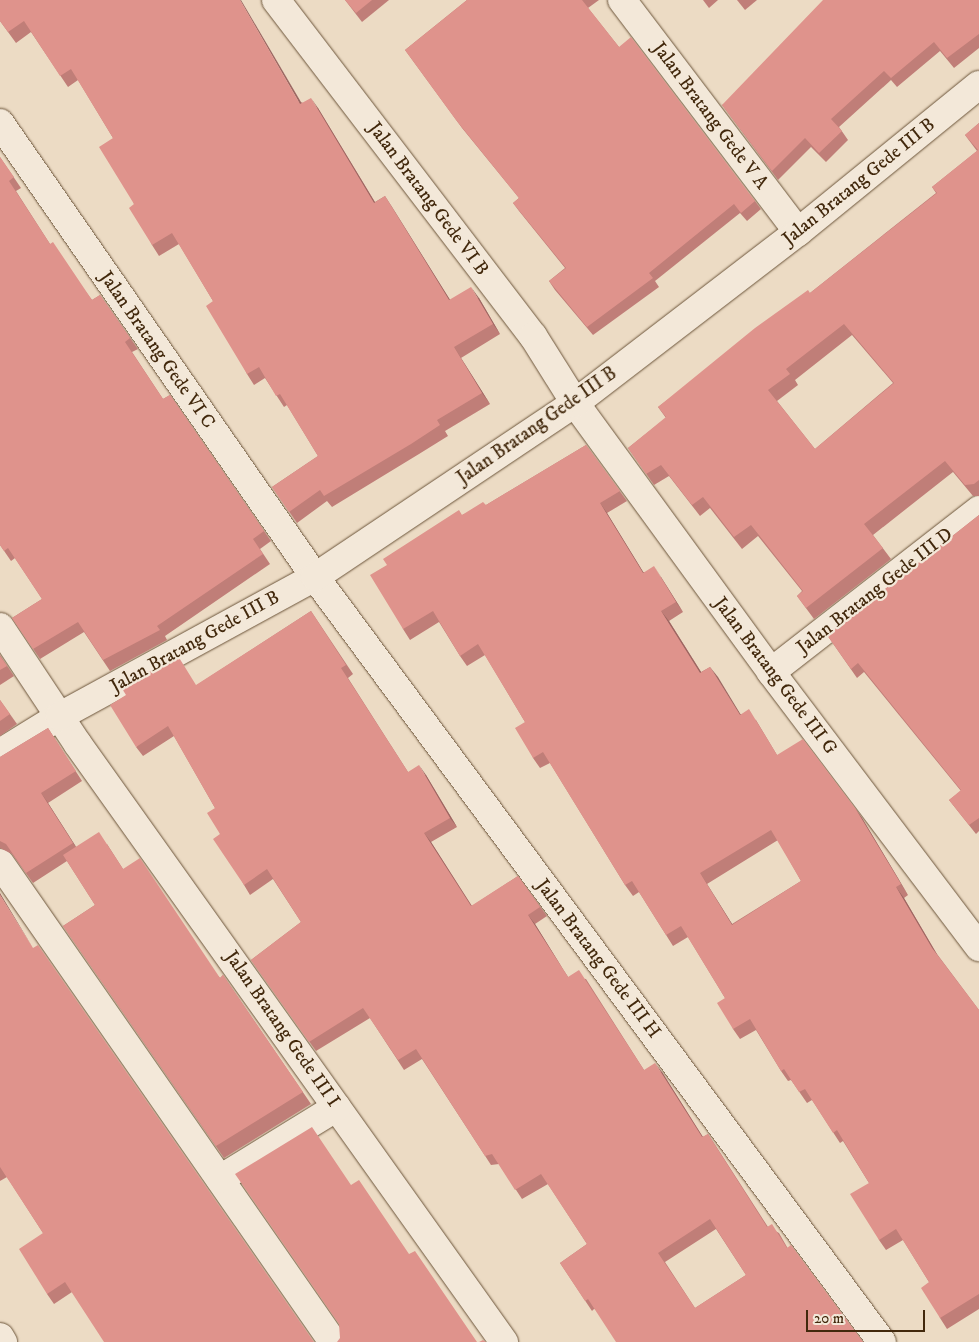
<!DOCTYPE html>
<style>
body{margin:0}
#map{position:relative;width:979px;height:1342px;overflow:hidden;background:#ecdbc4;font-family:"IM FELL DW Pica",serif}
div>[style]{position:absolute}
.roads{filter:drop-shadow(0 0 1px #6c553a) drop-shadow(0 0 1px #6c553a)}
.minor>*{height:28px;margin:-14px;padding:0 14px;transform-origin:14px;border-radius:14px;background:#f3e8d9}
.wall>*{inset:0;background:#c07e78}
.shaded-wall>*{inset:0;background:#9c6762}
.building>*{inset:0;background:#df938c}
span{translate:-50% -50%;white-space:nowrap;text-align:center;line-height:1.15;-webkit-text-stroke:4.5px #f3e8d9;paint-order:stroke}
.street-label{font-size:19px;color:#42280c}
.scale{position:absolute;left:806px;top:1310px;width:119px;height:22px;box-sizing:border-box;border:2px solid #42280c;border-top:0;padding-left:6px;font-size:15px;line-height:18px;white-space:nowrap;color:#42280c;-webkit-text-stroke:4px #f3e8d9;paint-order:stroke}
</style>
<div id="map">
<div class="roads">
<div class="minor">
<i style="left:276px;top:0;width:423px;rotate:52.6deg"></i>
<i style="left:533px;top:336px;width:79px;rotate:57.9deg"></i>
<i style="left:575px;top:403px;width:333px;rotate:53.9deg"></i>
<i style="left:771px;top:672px;width:345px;rotate:52.9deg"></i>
<i style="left:622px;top:0;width:291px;rotate:52.8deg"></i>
<i style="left:0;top:123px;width:553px;rotate:55.25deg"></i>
<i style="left:315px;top:577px;width:952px;rotate:53.46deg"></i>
<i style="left:0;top:627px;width:139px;rotate:56.4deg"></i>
<i style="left:77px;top:743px;width:736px;rotate:54.52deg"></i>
<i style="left:771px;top:672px;width:264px;rotate:-37.9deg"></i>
<i style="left:0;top:753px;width:70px;rotate:-31.7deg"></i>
<i style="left:60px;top:716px;width:290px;rotate:-28.6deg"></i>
<i style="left:315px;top:577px;width:313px;rotate:-33.8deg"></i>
<i style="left:575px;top:403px;width:281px;rotate:-37.5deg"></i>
<i style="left:798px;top:232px;width:233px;rotate:-39.1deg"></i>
<i style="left:0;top:863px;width:583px;rotate:55.19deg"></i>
<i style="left:220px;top:1179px;width:137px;rotate:-31.6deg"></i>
<i style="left:0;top:1337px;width:6px;rotate:59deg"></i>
</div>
</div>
<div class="wall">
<i style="clip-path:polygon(0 0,318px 108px,375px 202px,385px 196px,392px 207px,450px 300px,479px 298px,500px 334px,461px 358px,490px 404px,445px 431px,448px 436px,419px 454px,332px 507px,327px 501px,297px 523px,272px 487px,318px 456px,287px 405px,284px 407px,265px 378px,254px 385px,247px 374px,213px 301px,179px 244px,159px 256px,152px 245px,134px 204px,113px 138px,78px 80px,68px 87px,31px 32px,16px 43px,0 21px)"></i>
<i style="clip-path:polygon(345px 0,389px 0,362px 22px)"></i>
<i style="clip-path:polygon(467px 0,599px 0,588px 8px,619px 47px,755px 201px,761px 209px,747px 221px,740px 213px,655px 281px,659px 287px,593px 335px,555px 290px,549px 281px,565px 268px,519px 211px,513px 203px,519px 198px,462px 128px,405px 50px)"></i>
<i style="clip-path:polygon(703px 0,718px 0,709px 8px)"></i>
<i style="clip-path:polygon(737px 0,757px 0,745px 10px)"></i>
<i style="clip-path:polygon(979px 0,979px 48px,954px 68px,940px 51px,897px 87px,891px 80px,839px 127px,848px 140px,826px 162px,811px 147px,778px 180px,722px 105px)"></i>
<i style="clip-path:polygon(evenodd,979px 123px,979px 496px,973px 496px,953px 472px,873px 535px,891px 559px,814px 619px,797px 596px,802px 591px,758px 536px,742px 549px,710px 508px,700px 516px,669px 476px,654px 485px,628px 448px,666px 418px,658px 407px,810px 293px,936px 193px,932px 187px,977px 151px,965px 135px,979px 123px,852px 335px,893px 383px,815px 449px,777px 401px,798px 385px,795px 380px,852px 335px)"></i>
<i style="clip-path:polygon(0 157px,21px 188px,16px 191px,50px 244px,92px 300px,100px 295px,138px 349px,132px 352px,163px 399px,170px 395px,271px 541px,260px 549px,270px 564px,165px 636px,167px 640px,110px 671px,84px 632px,40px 659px,12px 618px,42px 599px,15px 558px,11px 561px,0 545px)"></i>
<i style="clip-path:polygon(evenodd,586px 445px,627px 501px,607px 513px,643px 572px,661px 577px,683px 612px,669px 621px,701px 672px,710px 667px,740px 714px,756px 720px,777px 755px,855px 808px,862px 818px,908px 895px,904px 898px,937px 954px,979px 1010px,979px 1309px,947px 1329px,940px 1318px,929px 1282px,903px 1240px,886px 1250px,879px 1240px,869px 1183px,843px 1141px,840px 1143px,812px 1100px,807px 1103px,791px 1080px,788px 1081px,781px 1071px,756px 1030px,740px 1039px,733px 1029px,725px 998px,688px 937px,673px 946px,639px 892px,633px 896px,625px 885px,550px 763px,540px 768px,533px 758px,525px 722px,485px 655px,467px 666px,460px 656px,439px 622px,410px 640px,403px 629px,387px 565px,462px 515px,486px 505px,586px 445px,778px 840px,801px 881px,732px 924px,707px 884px,778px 840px)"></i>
<i style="clip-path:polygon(979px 515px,979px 831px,976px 834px,949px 800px,961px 791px,864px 672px,857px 678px,827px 635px)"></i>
<i style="clip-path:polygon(evenodd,311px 611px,353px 674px,348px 678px,408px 772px,426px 775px,457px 827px,431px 842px,472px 906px,518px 876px,547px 916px,535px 924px,568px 977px,586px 979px,644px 1070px,662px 1072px,703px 1137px,708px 1134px,714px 1143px,768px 1227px,779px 1233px,787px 1247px,863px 1342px,594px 1309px,592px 1311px,560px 1263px,587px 1244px,548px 1184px,522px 1199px,499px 1164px,491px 1165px,422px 1059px,404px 1070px,370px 1018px,316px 1051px,251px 960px,301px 922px,273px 879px,250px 895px,244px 885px,220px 834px,215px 808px,174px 736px,143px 756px,136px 747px,197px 685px,311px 611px,716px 1229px,746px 1275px,695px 1308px,665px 1262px,716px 1229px)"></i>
<i style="clip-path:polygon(0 655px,14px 676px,0 685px)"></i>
<i style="clip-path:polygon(0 700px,17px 724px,0 736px)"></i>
<i style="clip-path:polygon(48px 728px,82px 781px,48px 803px,76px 847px,107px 844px,123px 869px,220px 978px,223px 975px,311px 1104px,224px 1158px,63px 926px,95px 905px,67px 861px,33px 883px,12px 854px,0 848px,0 757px)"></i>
<i style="clip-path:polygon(0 893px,72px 1292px,54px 1304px,47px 1294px,43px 1233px,7px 1177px,0 1181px)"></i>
</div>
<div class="shaded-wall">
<i style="clip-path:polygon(240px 0,241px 0,308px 114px,300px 104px)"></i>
<i style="clip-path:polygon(311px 98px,318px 108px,382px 214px,374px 203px)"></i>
<i style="clip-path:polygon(385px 196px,392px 207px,457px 311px,449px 300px)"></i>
<i style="clip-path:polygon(471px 287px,479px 298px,500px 334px,493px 324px)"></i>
<i style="clip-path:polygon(454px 347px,461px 358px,490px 404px,482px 393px)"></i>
<i style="clip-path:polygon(600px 503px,607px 513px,650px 583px,643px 573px)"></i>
<i style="clip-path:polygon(654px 566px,661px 577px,683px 612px,676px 602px)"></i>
<i style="clip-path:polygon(661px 611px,669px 621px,708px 683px,700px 673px)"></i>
<i style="clip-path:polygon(710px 667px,718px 677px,747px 725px,740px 715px)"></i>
<i style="clip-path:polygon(419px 765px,426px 775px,457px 827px,450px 818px)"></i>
<i style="clip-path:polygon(41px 793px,48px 803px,80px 853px,73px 843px)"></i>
<i style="clip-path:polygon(855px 808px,862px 818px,908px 895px,901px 884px)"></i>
<i style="clip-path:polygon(424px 833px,431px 842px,478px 916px,471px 906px)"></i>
<i style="clip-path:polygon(700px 873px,707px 884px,739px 935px,732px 925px)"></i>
<i style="clip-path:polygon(896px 887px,904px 898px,939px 958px,932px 948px)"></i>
<i style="clip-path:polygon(0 893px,39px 958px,33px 948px,0 895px)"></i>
<i style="clip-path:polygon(528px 915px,535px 924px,574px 987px,568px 977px)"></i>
<i style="clip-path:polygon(655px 1063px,662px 1072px,709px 1147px,702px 1137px)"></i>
</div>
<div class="building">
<i style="clip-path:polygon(0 0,240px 0,300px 104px,311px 98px,374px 203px,385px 196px,449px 300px,471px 287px,493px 324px,454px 347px,482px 393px,437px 420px,440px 425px,411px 444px,324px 496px,320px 490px,289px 512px,272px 487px,318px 456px,280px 394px,276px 396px,259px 367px,247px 374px,206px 306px,213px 301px,172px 233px,152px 245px,129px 208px,134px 204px,99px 147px,113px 138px,71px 69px,60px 76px,24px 21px,8px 32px,0 21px)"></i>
<i style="clip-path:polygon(345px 0,372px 0,356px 13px)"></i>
<i style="clip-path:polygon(467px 0,582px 0,619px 47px,631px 37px,755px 201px,741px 213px,734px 204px,649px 273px,653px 278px,587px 327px,549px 281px,566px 268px,513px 203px,519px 198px,456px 120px,405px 50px)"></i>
<i style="clip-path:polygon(823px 0,979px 0,979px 34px,947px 58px,934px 42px,891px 78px,884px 71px,831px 119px,842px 131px,819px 153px,805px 138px,772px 171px,722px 105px)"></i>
<i style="clip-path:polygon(evenodd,979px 123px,979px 480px,974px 484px,965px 485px,945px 461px,864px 524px,883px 548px,806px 608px,797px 596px,803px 591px,751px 525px,734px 537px,703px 497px,692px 505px,661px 465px,646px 474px,628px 448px,666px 417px,658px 407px,755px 328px,808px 290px,810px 293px,937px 193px,932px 187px,978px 150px,965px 135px,979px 123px,844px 324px,894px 383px,815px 449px,768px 390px,790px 374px,786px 369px,844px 324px)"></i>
<i style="clip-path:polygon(0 157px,14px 177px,9px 181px,50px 244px,53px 242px,92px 300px,100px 295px,130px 338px,125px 342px,163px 399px,170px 395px,264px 531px,253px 539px,263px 554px,157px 626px,160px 630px,103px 660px,78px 622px,33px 649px,12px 618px,42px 599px,8px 548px,4px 551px,0 545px)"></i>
<i style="clip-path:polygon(evenodd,586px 445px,620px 491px,600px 503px,643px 573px,654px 566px,676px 602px,661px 611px,700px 673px,710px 667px,740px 715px,749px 709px,777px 755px,803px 739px,855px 808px,901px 884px,896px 887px,932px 948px,979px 1010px,979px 1294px,940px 1318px,921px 1288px,929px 1282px,896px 1229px,879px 1240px,850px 1194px,869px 1183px,837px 1130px,833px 1133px,805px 1089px,799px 1092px,784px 1069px,781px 1071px,750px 1019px,733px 1029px,717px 1003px,725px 998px,681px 926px,666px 935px,632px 881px,625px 885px,543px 752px,533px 758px,515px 728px,525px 722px,478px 644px,460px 656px,433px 611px,403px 629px,370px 575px,387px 565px,383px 559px,459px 510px,462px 515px,483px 502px,486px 505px,586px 445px,771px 830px,801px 881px,732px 925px,700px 873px,771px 830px)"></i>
<i style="clip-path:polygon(979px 515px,979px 818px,969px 825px,949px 800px,961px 790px,858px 663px,851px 669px,827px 635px)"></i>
<i style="clip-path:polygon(evenodd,311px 611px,346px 665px,341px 668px,408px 772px,419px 765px,450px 818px,424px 833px,471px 906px,518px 876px,540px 907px,528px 915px,568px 977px,579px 970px,644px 1070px,655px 1063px,702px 1137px,708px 1134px,767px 1227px,772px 1224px,787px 1248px,791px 1245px,863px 1342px,616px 1342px,588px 1299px,585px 1301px,560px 1263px,587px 1244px,541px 1174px,515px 1190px,492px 1154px,485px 1156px,416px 1049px,398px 1060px,363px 1008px,309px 1042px,251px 960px,301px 922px,267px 869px,244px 885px,213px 839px,220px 834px,207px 813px,215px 808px,168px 726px,136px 747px,110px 705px,126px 695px,121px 687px,178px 656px,196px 685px,311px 611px,710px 1219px,746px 1275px,695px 1308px,658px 1253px,710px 1219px)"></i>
<i style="clip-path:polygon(0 656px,7px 666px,0 670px)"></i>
<i style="clip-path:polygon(0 700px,10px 714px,0 721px)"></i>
<i style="clip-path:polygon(48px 728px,76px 771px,41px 793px,73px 843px,26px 873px,6px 844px,0 841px,0 757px)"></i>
<i style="clip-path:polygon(99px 832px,123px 869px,140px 858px,220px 978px,223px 975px,303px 1092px,216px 1146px,63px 926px,95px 905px,63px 855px)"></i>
<i style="clip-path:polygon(0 895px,33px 948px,38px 945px,314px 1342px,104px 1342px,65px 1282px,47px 1294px,19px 1249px,43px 1233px,0 1167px)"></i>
<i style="clip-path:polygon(312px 1127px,351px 1185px,359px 1180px,409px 1254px,415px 1251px,477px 1342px,337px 1342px,340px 1338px,339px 1324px,235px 1174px)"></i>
<i style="clip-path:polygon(483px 1340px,486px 1342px,479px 1342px)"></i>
</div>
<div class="street-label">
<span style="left:710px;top:116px;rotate:53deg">Jalan Bratang Gede V A</span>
<span style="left:859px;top:182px;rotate:-39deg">Jalan Bratang Gede III B</span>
<span style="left:428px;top:199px;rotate:53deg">Jalan Bratang Gede VI B</span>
<span style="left:157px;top:350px;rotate:55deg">Jalan Bratang Gede VI C</span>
<span style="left:537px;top:426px;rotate:-35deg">Jalan Bratang Gede III B</span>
<span style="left:875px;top:591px;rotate:-38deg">Jalan Bratang Gede III D</span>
<span style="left:195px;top:642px;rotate:-29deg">Jalan Bratang Gede III B</span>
<span style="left:775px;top:676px;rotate:53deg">Jalan Bratang Gede III G</span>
<span style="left:598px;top:959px;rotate:53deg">Jalan Bratang Gede III H</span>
<span style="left:282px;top:1029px;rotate:55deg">Jalan Bratang Gede III I</span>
</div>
<div class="scale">20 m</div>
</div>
